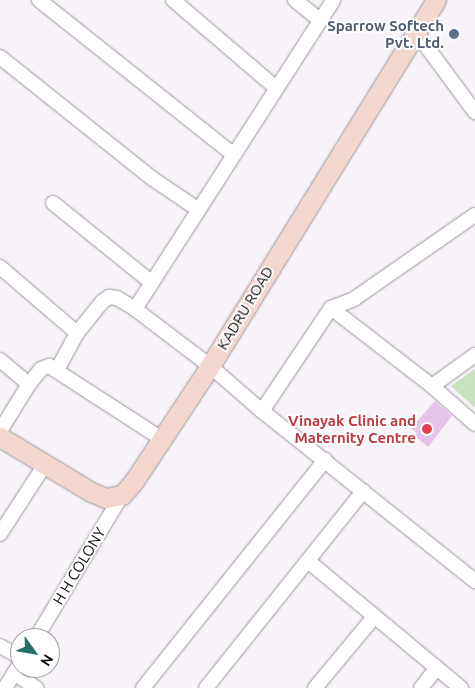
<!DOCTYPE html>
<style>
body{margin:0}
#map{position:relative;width:475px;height:688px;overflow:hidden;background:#f8f3f9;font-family:Ubuntu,sans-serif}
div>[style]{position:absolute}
.green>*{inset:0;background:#c7e3bd}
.building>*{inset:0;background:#e5c3eb}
.roads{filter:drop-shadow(0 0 1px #9a969b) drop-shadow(0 0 1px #9a969b)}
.minor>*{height:14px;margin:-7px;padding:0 7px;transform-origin:7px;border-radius:7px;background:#fff}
.secondary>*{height:19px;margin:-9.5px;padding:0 9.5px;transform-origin:9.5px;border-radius:9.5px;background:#f3d7ce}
.dots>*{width:14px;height:14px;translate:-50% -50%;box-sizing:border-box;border:2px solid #fff;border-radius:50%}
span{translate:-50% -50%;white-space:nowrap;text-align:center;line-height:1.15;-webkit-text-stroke:4px #fff;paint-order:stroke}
.service-label{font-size:15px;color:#4e5e75;font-weight:700}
.right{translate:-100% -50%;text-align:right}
.street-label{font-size:15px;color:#0e0d0f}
.health-label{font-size:15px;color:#be3a42;font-weight:700}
.north{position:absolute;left:10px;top:628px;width:50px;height:50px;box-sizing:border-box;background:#fff;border:1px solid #9f9e9f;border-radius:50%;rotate:122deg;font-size:14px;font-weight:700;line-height:20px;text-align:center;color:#0e0d0f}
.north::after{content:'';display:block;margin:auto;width:18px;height:22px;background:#246e69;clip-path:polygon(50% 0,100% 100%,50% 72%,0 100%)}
</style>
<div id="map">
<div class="green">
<i style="clip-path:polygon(475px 369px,475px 408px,451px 386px)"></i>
</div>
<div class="building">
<i style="clip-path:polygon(435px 401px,452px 416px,428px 447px,415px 436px,417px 433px,411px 428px)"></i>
</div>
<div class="roads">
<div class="minor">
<i style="left:39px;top:0;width:249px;rotate:38.5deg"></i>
<i style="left:173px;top:0;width:135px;rotate:40.5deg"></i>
<i style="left:295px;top:0;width:32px;rotate:39deg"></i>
<i style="left:415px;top:31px;width:101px;rotate:53.5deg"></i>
<i style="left:0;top:57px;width:196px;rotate:38.6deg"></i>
<i style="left:153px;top:179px;width:55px;rotate:34deg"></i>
<i style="left:53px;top:203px;width:127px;rotate:38.9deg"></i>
<i style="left:0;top:267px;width:101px;rotate:40.6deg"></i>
<i style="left:331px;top:308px;width:128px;rotate:37.7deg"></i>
<i style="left:432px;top:386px;width:57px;rotate:41.5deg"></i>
<i style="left:135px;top:309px;width:367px;rotate:-57.3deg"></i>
<i style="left:0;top:360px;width:38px;rotate:40deg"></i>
<i style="left:57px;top:370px;width:42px;rotate:-61.6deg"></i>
<i style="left:77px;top:333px;width:40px;rotate:-51deg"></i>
<i style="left:102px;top:302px;width:9px;rotate:-36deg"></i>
<i style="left:109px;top:297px;width:8px;rotate:7deg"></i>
<i style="left:117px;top:298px;width:21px;rotate:31deg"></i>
<i style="left:135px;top:309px;width:94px;rotate:37.2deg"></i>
<i style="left:210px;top:366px;width:69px;rotate:40.9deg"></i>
<i style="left:262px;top:411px;width:273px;rotate:38.6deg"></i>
<i style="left:432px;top:386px;width:53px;rotate:-35.8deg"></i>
<i style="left:262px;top:411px;width:124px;rotate:-56.2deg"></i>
<i style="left:331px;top:308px;width:25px;rotate:-21deg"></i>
<i style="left:354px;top:299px;width:147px;rotate:-34.8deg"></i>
<i style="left:0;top:431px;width:55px;rotate:-58.3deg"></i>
<i style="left:29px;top:384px;width:19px;rotate:-51deg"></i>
<i style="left:41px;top:369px;width:9px;rotate:-21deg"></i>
<i style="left:49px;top:366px;width:135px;rotate:32.9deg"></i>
<i style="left:0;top:534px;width:85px;rotate:-57.1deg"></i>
<i style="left:308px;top:561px;width:199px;rotate:39.7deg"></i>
<i style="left:36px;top:638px;width:167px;rotate:-59deg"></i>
<i style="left:0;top:646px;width:23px;rotate:29deg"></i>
<i style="left:14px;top:673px;width:27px;rotate:34deg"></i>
<i style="left:5px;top:688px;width:28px;rotate:-58deg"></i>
<i style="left:143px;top:688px;width:292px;rotate:-51.4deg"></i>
<i style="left:206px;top:688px;width:252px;rotate:-51.4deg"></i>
<i style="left:315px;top:688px;width:92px;rotate:-50.3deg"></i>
<i style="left:421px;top:688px;width:24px;rotate:-52deg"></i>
</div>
<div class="secondary">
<i style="left:0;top:437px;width:106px;rotate:31.1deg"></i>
<i style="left:91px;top:492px;width:16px;rotate:22deg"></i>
<i style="left:106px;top:498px;width:16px;rotate:-11deg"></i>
<i style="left:122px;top:495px;width:18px;rotate:-49deg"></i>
<i style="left:134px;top:481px;width:138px;rotate:-56.5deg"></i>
<i style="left:210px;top:366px;width:430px;rotate:-58.3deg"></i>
</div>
</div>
<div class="dots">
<i style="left:454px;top:34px;background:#5c6f8a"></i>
<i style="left:427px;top:429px;background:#e0444e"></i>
</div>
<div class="service-label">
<span class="right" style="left:444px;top:34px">Sparrow Softech<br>Pvt. Ltd.</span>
</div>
<div class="street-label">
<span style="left:245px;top:308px;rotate:-59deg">KADRU ROAD</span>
<span style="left:79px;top:566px;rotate:-59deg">H H COLONY</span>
</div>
<div class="health-label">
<span class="right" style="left:416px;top:429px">Vinayak Clinic and<br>Maternity Centre</span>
</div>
<div class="north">N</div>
</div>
